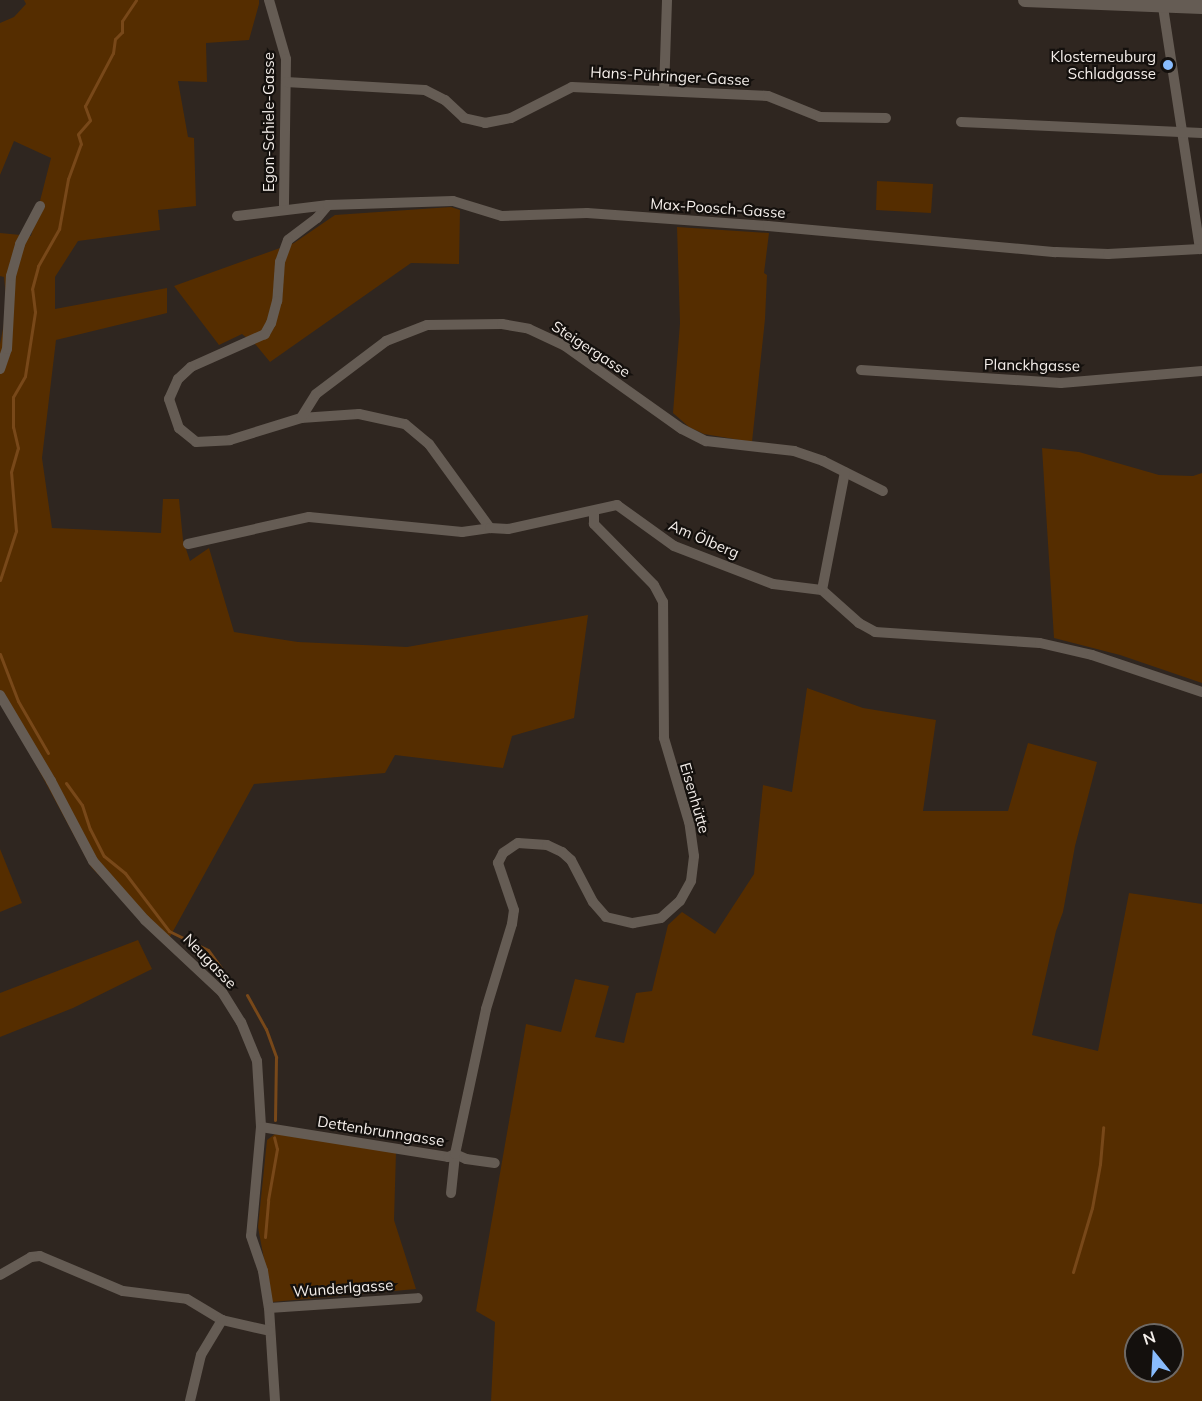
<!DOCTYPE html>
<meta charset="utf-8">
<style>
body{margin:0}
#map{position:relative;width:1202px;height:1401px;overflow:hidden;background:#2f2620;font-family:Mulish,sans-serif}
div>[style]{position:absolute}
.green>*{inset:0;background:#552d00}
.stream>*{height:3px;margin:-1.5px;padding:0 1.5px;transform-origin:1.5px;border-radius:1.5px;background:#784819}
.minor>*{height:10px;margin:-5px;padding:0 5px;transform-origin:5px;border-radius:5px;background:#655c54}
.tertiary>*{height:14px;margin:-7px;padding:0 7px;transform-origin:7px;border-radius:7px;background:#655c54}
.dots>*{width:16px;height:16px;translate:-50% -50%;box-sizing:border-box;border:3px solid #14100d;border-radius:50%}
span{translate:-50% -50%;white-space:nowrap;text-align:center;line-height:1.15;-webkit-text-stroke:4.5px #14100d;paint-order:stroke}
.poi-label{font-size:15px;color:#f4eeea}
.right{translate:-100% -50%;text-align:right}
.street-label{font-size:15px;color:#f4eeea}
.north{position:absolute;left:1124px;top:1323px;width:60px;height:60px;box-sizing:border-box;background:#14100d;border:2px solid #6e6965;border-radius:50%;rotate:342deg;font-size:16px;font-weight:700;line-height:24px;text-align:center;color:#f4eeea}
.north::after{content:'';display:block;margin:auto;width:21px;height:27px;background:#88bbfc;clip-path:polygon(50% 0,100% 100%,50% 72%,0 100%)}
</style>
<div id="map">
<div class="green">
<i style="clip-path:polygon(24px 0,259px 0,259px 4px,249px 40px,206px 43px,207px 82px,178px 81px,188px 137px,194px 138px,196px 206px,158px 210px,160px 230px,78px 241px,55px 277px,55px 309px,167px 288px,167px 313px,56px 340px,42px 458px,52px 528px,161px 533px,163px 499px,179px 499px,183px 540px,190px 561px,209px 548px,234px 632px,298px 642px,407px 647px,588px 615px,574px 718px,512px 736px,503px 768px,395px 755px,385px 773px,254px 784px,166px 944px,91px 867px,0 698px,0 344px,7px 308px,4px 277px,0 276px,0 233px,31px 236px,51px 158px,14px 141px,0 175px,0 23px,14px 17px,26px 4px)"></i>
<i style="clip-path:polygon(877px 181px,933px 184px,931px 213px,876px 210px)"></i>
<i style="clip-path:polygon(451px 207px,460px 210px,459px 264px,411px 263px,270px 362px,256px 345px,242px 334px,219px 345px,174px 286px,294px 243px,335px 215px)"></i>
<i style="clip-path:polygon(677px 227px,769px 233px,764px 273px,767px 275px,765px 319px,752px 442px,704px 434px,689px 427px,673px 413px,680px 323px)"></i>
<i style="clip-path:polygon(1042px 448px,1079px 452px,1159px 475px,1193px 476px,1202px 473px,1202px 683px,1120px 655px,1054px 638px)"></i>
<i style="clip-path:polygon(evenodd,807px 688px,863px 708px,936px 720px,923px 811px,1008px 811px,1028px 743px,1097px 762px,1075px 846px,1063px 912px,1056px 931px,1032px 1035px,1098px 1051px,1129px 893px,1202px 904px,1202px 1401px,491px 1401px,495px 1322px,476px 1311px,526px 1024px,561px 1032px,575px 979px,609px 986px,595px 1037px,624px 1043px,636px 993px,652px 991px,668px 925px,682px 912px,715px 934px,754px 874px,763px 785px,792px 792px,807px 688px,1136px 1335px,1172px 1335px,1172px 1371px,1136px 1371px,1136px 1335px)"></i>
<i style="clip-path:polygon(0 849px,22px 903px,0 912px)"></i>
<i style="clip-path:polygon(138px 940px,152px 969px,73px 1008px,0 1037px,0 993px)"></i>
<i style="clip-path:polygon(275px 1134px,396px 1152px,394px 1220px,416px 1289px,272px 1302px,258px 1227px,267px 1140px)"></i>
</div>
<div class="stream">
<i style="left:0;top:580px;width:52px;rotate:-71.9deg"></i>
<i style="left:16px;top:531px;width:59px;rotate:-94.8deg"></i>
<i style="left:11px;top:472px;width:25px;rotate:-74deg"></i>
<i style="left:18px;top:448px;width:22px;rotate:-103deg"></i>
<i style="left:13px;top:427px;width:30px;rotate:-90deg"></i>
<i style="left:13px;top:397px;width:24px;rotate:-60deg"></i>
<i style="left:25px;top:376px;width:65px;rotate:-81.1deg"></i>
<i style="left:35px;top:312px;width:23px;rotate:-97deg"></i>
<i style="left:32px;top:289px;width:24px;rotate:-75deg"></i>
<i style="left:38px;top:266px;width:43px;rotate:-60.4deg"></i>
<i style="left:59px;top:229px;width:51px;rotate:-79.8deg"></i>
<i style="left:68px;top:179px;width:37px;rotate:-70deg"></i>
<i style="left:81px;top:144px;width:10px;rotate:-107deg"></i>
<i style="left:78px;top:134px;width:18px;rotate:-49deg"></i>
<i style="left:90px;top:120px;width:15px;rotate:-110deg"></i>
<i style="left:85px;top:106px;width:60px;rotate:-62.2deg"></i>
<i style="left:113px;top:53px;width:14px;rotate:-82deg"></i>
<i style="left:115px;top:39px;width:10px;rotate:-45deg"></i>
<i style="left:122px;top:32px;width:11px;rotate:-90deg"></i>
<i style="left:122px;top:21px;width:25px;rotate:-56deg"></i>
<i style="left:0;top:654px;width:50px;rotate:69deg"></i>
<i style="left:18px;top:701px;width:60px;rotate:60deg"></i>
<i style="left:66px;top:783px;width:27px;rotate:54deg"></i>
<i style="left:82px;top:805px;width:25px;rotate:72deg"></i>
<i style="left:90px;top:829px;width:30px;rotate:63deg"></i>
<i style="left:104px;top:856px;width:27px;rotate:39deg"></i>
<i style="left:125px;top:873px;width:73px;rotate:52.8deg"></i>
<i style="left:169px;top:931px;width:43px;rotate:26deg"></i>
<i style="left:208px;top:950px;width:24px;rotate:54deg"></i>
<i style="left:247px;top:995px;width:39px;rotate:61deg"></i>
<i style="left:266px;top:1029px;width:30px;rotate:70deg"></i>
<i style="left:276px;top:1057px;width:63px;rotate:90.9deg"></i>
<i style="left:265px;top:1237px;width:37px;rotate:-85deg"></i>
<i style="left:268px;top:1200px;width:52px;rotate:-80deg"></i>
<i style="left:277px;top:1149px;width:12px;rotate:-104deg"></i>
<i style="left:1073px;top:1272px;width:67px;rotate:-73.5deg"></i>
<i style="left:1092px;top:1208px;width:45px;rotate:-79.7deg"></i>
<i style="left:1100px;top:1164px;width:37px;rotate:-85deg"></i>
</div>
<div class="minor">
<i style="left:269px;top:0;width:61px;rotate:73.9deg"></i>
<i style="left:286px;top:59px;width:151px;rotate:90.8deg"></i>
<i style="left:1163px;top:7px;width:245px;rotate:81.3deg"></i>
<i style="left:1200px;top:249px;width:2px"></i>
<i style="left:286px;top:82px;width:139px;rotate:3.3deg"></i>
<i style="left:425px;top:90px;width:22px;rotate:27deg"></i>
<i style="left:445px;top:100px;width:26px;rotate:43deg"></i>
<i style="left:464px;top:118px;width:22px;rotate:13deg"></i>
<i style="left:485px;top:123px;width:26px;rotate:-11deg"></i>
<i style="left:511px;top:118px;width:68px;rotate:-26.9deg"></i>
<i style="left:572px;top:87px;width:196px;rotate:2.6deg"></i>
<i style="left:768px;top:96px;width:56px;rotate:22deg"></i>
<i style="left:820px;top:117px;width:66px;rotate:0.9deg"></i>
<i style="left:664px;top:91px;width:91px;rotate:-88.1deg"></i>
<i style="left:961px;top:122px;width:241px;rotate:2.6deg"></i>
<i style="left:328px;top:205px;width:17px;rotate:130deg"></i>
<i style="left:317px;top:218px;width:36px;rotate:143deg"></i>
<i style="left:288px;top:240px;width:23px;rotate:110deg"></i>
<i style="left:280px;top:262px;width:39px;rotate:94deg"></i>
<i style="left:277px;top:301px;width:23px;rotate:105deg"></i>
<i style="left:271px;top:323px;width:13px;rotate:119deg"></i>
<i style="left:265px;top:334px;width:81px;rotate:156deg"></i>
<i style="left:191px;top:367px;width:18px;rotate:137deg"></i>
<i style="left:178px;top:379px;width:22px;rotate:114deg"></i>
<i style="left:169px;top:399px;width:31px;rotate:71deg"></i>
<i style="left:179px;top:428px;width:22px;rotate:39deg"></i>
<i style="left:196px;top:442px;width:34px;rotate:-3deg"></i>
<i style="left:230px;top:440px;width:74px;rotate:-17.2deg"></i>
<i style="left:301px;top:418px;width:58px;rotate:-3.9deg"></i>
<i style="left:359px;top:414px;width:47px;rotate:12.3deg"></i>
<i style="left:405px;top:424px;width:31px;rotate:40deg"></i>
<i style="left:429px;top:444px;width:104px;rotate:54deg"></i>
<i style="left:237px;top:216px;width:92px;rotate:-6.9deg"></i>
<i style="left:328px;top:205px;width:125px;rotate:-1.8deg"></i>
<i style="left:453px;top:201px;width:51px;rotate:17deg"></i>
<i style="left:502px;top:216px;width:85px;rotate:-2deg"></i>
<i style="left:587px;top:213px;width:181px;rotate:4.1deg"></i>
<i style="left:768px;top:226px;width:289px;rotate:5.2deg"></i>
<i style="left:1056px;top:252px;width:52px;rotate:2.2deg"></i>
<i style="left:1108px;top:254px;width:92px;rotate:-3.1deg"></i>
<i style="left:0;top:369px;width:21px;rotate:-71deg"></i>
<i style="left:7px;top:349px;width:73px;rotate:-86.9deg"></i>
<i style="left:11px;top:276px;width:33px;rotate:-74deg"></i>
<i style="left:20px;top:244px;width:43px;rotate:-62.2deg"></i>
<i style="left:861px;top:370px;width:200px;rotate:3.7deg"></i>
<i style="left:1061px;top:383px;width:142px;rotate:-4.9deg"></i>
<i style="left:301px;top:418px;width:28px;rotate:-58deg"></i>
<i style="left:316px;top:394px;width:88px;rotate:-37.1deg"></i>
<i style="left:386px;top:341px;width:44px;rotate:-21.3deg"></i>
<i style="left:427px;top:325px;width:75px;rotate:-0.8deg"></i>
<i style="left:502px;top:324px;width:27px;rotate:10deg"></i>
<i style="left:529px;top:329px;width:40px;rotate:25deg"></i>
<i style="left:565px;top:346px;width:143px;rotate:35.4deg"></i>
<i style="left:682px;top:429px;width:27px;rotate:27deg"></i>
<i style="left:706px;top:441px;width:89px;rotate:6.5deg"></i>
<i style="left:794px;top:451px;width:31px;rotate:19deg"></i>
<i style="left:823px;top:461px;width:67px;rotate:26.6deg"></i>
<i style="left:188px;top:544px;width:124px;rotate:-12.6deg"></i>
<i style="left:309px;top:517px;width:154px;rotate:5.6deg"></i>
<i style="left:462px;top:532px;width:28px;rotate:-8deg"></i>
<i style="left:490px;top:528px;width:18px;rotate:3deg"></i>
<i style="left:508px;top:529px;width:112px;rotate:-12.4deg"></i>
<i style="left:617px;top:505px;width:70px;rotate:35.7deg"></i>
<i style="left:674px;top:546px;width:106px;rotate:21deg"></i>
<i style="left:773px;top:584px;width:49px;rotate:7deg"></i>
<i style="left:822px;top:590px;width:50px;rotate:41.7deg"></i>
<i style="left:859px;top:623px;width:18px;rotate:29deg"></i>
<i style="left:875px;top:632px;width:165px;rotate:3.8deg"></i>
<i style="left:1040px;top:643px;width:53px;rotate:13deg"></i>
<i style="left:1092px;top:655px;width:116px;rotate:18.6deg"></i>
<i style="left:822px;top:590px;width:120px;rotate:-79deg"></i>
<i style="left:0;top:695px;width:100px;rotate:59.3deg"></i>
<i style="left:51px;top:781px;width:90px;rotate:62.3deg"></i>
<i style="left:93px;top:861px;width:79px;rotate:48.6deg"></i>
<i style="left:145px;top:920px;width:105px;rotate:43.1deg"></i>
<i style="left:222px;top:992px;width:36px;rotate:58deg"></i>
<i style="left:241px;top:1022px;width:42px;rotate:67.7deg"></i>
<i style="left:257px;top:1061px;width:66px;rotate:86.5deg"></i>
<i style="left:261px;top:1127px;width:109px;rotate:95.2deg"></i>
<i style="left:251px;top:1236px;width:37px;rotate:71deg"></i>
<i style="left:263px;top:1271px;width:37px;rotate:81deg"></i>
<i style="left:269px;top:1308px;width:93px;rotate:86.3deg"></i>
<i style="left:261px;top:1127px;width:189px;rotate:9.1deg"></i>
<i style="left:448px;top:1157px;width:8px;rotate:-23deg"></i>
<i style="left:455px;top:1154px;width:12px;rotate:24deg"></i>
<i style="left:466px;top:1159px;width:29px;rotate:8deg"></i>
<i style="left:451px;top:1193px;width:39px;rotate:-84deg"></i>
<i style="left:455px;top:1154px;width:148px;rotate:-77.9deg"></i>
<i style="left:486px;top:1009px;width:89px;rotate:-73deg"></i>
<i style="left:512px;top:924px;width:14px;rotate:-82deg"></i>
<i style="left:514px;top:910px;width:50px;rotate:-108.8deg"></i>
<i style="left:498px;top:863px;width:11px;rotate:-63deg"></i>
<i style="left:503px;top:853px;width:18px;rotate:-34deg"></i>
<i style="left:518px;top:843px;width:29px;rotate:4deg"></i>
<i style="left:547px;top:845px;width:17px;rotate:25deg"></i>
<i style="left:562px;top:852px;width:12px;rotate:42deg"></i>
<i style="left:571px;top:860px;width:47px;rotate:62.4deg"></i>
<i style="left:593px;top:902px;width:20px;rotate:49deg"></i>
<i style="left:606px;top:917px;width:28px;rotate:13deg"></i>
<i style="left:633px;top:923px;width:28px;rotate:-10deg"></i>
<i style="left:661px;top:918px;width:25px;rotate:-42deg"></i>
<i style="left:680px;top:901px;width:23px;rotate:-61deg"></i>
<i style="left:691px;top:881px;width:25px;rotate:-83deg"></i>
<i style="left:694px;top:856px;width:34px;rotate:-98deg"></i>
<i style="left:689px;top:822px;width:88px;rotate:-106.6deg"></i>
<i style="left:664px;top:738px;width:136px;rotate:-90.4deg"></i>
<i style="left:663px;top:602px;width:19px;rotate:-118deg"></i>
<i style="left:654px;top:585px;width:86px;rotate:-134.5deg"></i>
<i style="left:594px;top:524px;width:12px;rotate:-90deg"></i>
<i style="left:0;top:1275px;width:36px;rotate:-30deg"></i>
<i style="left:31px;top:1257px;width:9px;rotate:-6deg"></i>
<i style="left:40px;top:1256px;width:90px;rotate:22.9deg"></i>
<i style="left:123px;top:1291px;width:64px;rotate:7.1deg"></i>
<i style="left:187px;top:1299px;width:41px;rotate:31deg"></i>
<i style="left:222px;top:1320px;width:49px;rotate:12.9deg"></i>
<i style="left:269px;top:1308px;width:149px;rotate:-3.8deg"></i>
<i style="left:190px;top:1401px;width:47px;rotate:-76.6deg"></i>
<i style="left:201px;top:1355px;width:41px;rotate:-59deg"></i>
</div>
<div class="tertiary">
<i style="left:1025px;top:0;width:177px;rotate:2.3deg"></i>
</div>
<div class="dots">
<i style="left:1168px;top:65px;background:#88bbfc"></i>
</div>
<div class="poi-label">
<span class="right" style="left:1156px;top:65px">Klosterneuburg<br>Schladgasse</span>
</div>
<div class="street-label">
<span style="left:670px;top:76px;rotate:3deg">Hans-Pühringer-Gasse</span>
<span style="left:269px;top:122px;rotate:-90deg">Egon-Schiele-Gasse</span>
<span style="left:718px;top:208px;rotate:4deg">Max-Poosch-Gasse</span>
<span style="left:591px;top:349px;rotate:33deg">Steigergasse</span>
<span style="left:1032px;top:365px;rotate:1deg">Planckhgasse</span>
<span style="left:704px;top:539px;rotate:23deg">Am Ölberg</span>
<span style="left:695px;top:798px;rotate:74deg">Eisenhütte</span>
<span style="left:210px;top:961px;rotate:46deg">Neugasse</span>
<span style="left:381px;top:1131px;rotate:9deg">Dettenbrunngasse</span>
<span style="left:343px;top:1288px;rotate:-4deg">Wunderlgasse</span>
</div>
<div class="north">N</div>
</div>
